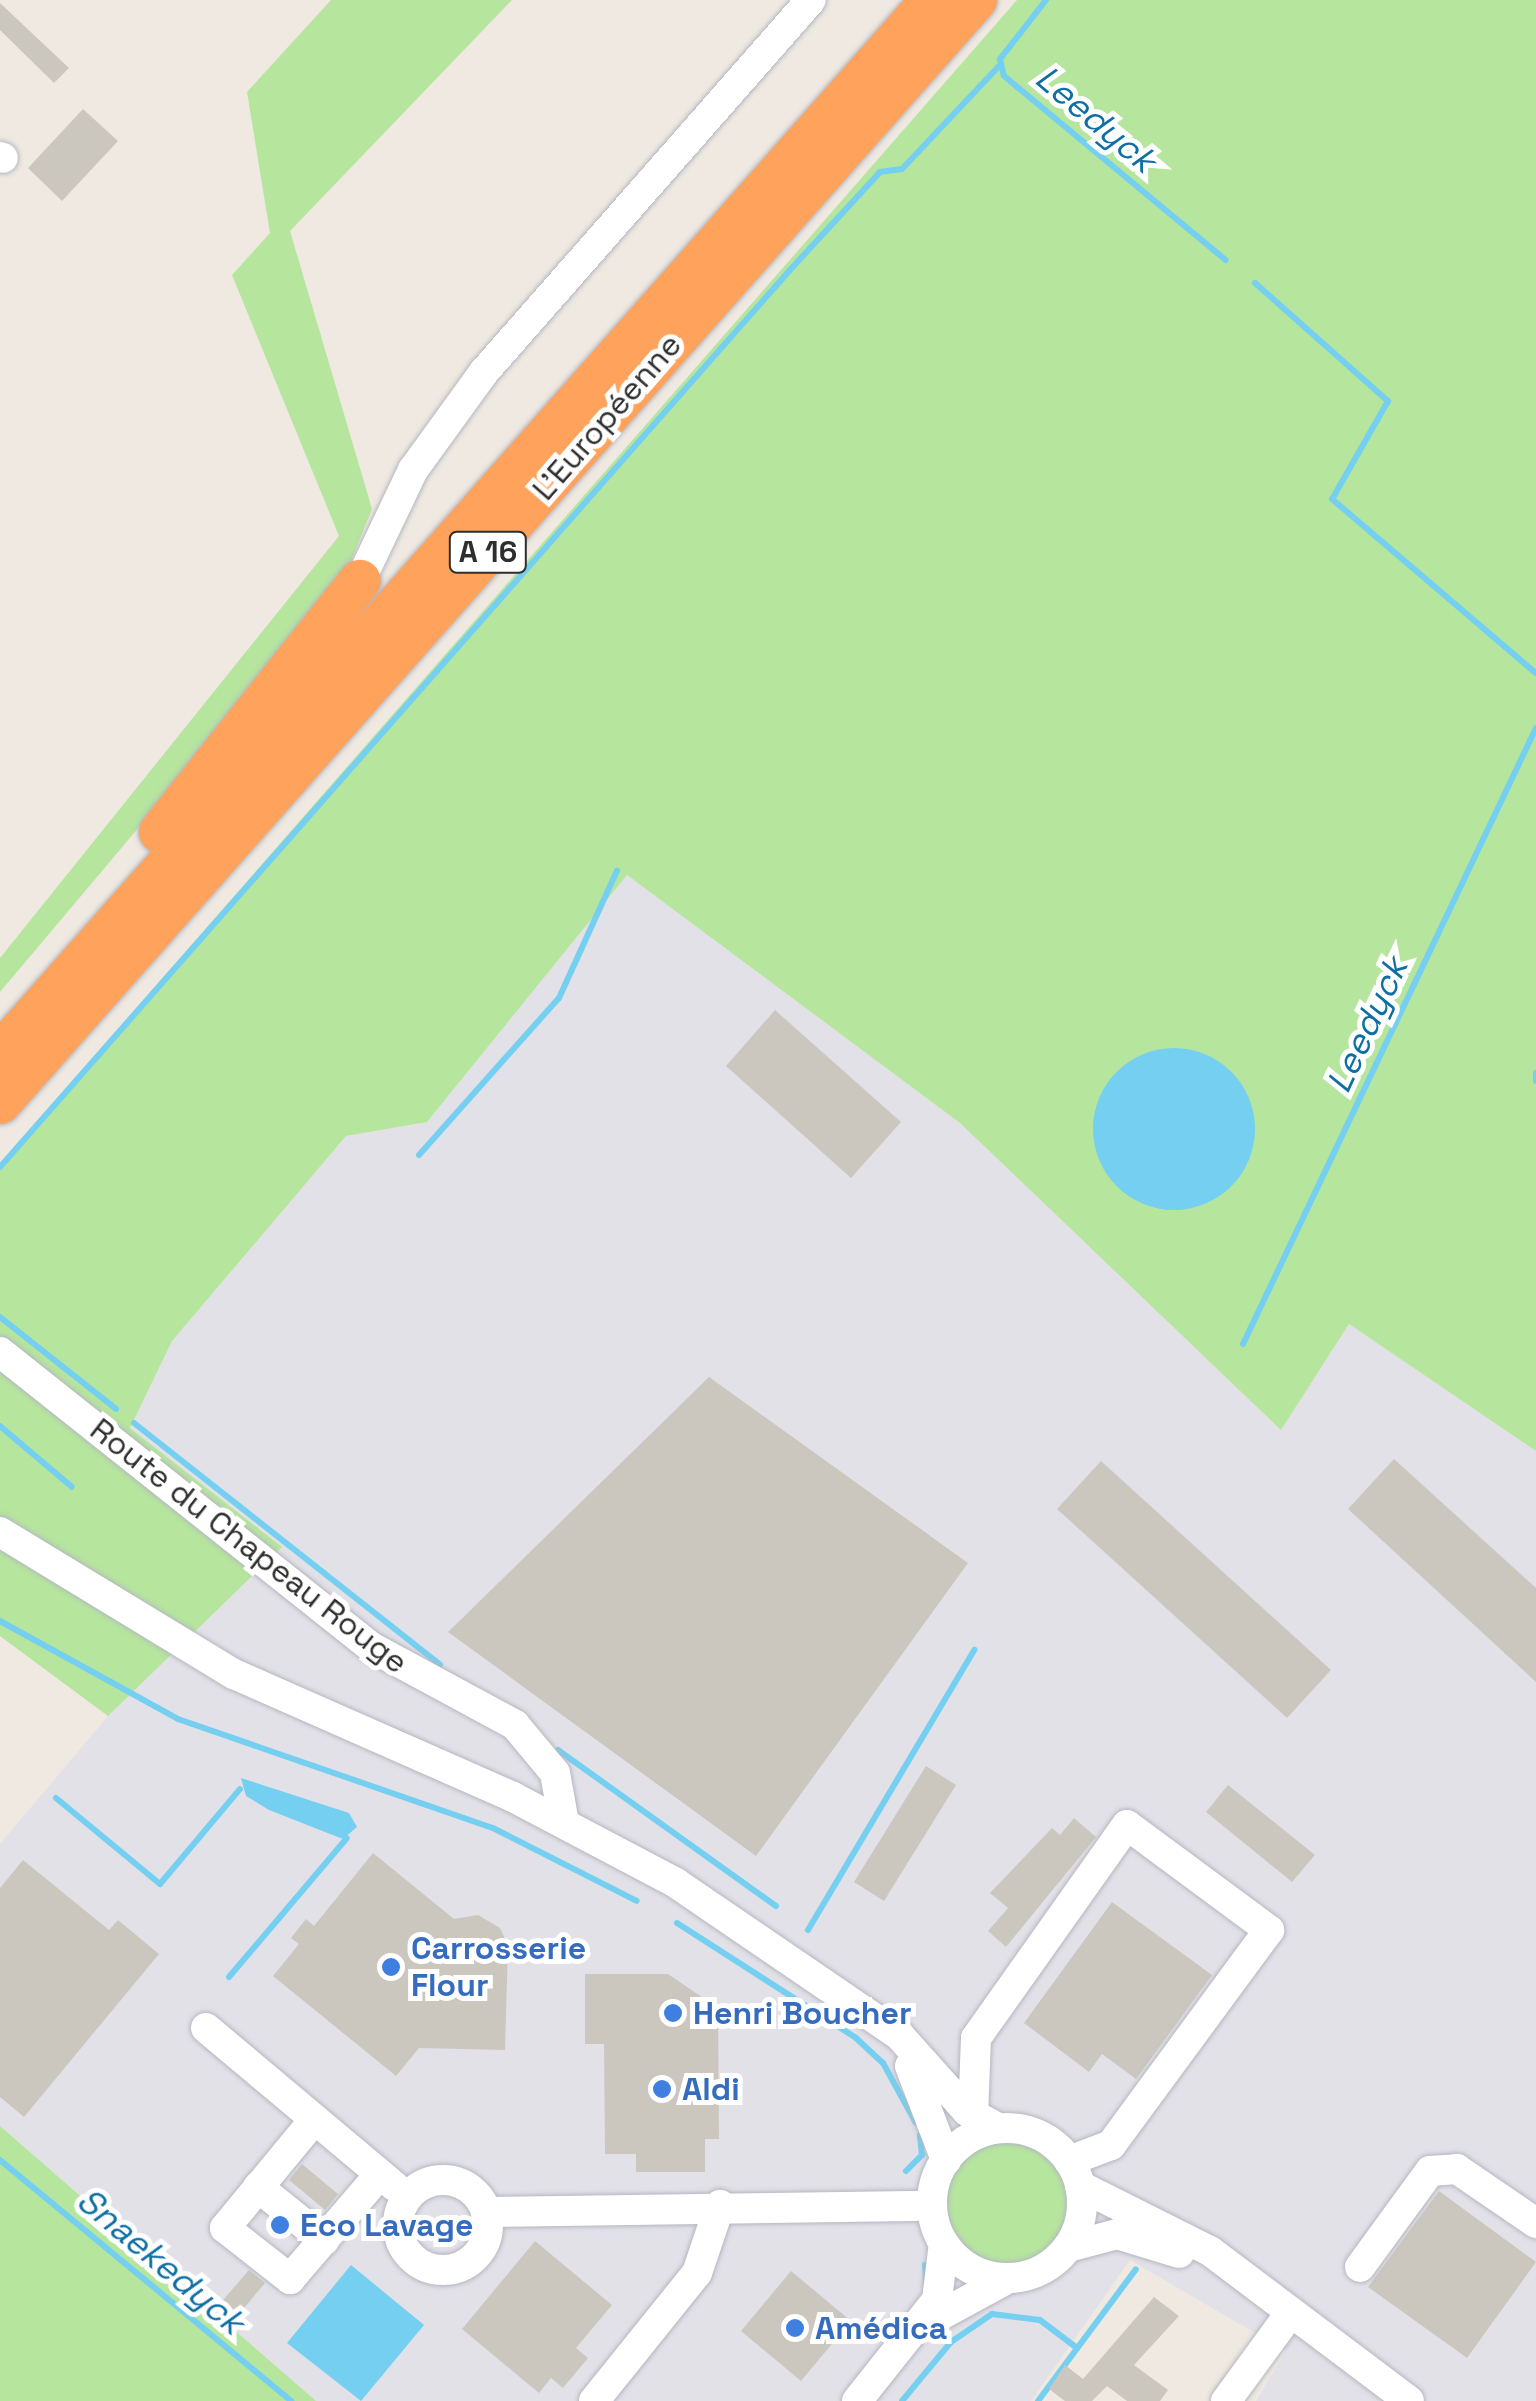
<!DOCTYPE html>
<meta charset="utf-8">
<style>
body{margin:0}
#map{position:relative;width:1536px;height:2401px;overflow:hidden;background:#efe9e1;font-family:"Space Grotesk",sans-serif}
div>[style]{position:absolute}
.industrial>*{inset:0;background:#e3e1e8}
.green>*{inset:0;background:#b6e59e}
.round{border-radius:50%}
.water>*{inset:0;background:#75cff0}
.stream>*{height:6px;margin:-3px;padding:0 3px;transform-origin:3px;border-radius:3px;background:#75cff0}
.building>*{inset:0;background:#cbc7bf}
.roads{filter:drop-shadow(0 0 2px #b4b7c1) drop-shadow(0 0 2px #b4b7c1)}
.minor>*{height:30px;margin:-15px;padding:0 15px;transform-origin:15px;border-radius:15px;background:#fff}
.minor>.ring{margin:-15px;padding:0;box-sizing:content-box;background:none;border:30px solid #fff;border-radius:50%}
.highway>*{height:42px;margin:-21px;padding:0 21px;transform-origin:21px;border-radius:21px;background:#ffa35c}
.dots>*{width:28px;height:28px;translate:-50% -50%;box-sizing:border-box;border:5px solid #fff;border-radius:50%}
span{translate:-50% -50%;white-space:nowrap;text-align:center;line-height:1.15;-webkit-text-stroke:10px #fff;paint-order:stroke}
.shield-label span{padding:2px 8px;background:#fff;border:2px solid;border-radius:8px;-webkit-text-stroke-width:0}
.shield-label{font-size:30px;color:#2e2e2e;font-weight:700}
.street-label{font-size:32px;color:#2e2e2e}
.shop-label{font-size:32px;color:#366cbe;font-weight:700}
.left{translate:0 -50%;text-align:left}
.water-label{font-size:35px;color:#0d6fa3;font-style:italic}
</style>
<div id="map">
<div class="industrial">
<i style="clip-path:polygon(627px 875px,960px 1123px,1281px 1430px,1349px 1324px,1536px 1451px,1536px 2401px,1256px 2401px,1286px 2351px,1130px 2260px,1031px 2401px,316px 2401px,0 2126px,0 1844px,108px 1716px,282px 1547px,130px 1428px,172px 1341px,346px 1136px,427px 1122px)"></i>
</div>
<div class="green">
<i style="clip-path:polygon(331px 0,512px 0,290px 231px,372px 509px,346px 573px,301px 635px,0 992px,0 958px,339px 536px,232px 275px,270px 233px,247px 92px)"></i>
<i style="clip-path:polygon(1017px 0,1536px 0,1536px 1451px,1349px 1324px,1281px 1430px,960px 1123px,627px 875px,427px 1122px,346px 1136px,172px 1341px,130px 1428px,282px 1547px,108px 1716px,0 1636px,0 1164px)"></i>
<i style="clip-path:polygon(0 2126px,316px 2401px,0 2401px)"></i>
<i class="round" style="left:945px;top:2141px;width:124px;height:124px"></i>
</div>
<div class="water">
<i class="round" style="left:1093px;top:1048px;width:162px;height:162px"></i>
<i style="clip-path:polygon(241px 1778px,349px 1813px,357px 1827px,343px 1839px,269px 1810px,246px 1796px)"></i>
<i style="clip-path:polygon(351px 2265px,424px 2325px,361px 2401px,287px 2343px)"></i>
</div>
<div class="stream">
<i style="left:1046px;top:0;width:75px;rotate:127.9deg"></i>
<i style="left:1000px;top:59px;width:17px;rotate:77deg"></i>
<i style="left:1004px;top:76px;width:288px;rotate:39.7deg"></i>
<i style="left:1255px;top:283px;width:178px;rotate:41.6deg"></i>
<i style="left:1388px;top:401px;width:113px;rotate:119.7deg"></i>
<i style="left:1332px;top:499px;width:268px;rotate:40.5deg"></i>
<i style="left:1536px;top:1073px;width:8px;rotate:90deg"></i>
<i style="left:419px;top:1155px;width:210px;rotate:-48.3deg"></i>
<i style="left:559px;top:998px;width:140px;rotate:-65.5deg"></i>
<i style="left:0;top:1167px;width:1194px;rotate:-48.63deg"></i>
<i style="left:789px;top:271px;width:134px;rotate:-47.4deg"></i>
<i style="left:880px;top:172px;width:22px;rotate:-8deg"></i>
<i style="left:902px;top:169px;width:141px;rotate:-46.7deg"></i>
<i style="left:0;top:1317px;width:148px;rotate:38.4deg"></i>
<i style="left:1243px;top:1344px;width:682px;rotate:-64.56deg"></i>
<i style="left:134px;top:1423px;width:390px;rotate:38.3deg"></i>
<i style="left:0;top:1426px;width:94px;rotate:40.3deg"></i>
<i style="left:0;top:1621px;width:203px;rotate:28.8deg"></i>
<i style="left:178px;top:1719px;width:333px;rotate:19.1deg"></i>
<i style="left:493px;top:1828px;width:161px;rotate:26.9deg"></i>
<i style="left:558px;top:1750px;width:268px;rotate:35.6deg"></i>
<i style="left:56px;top:1798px;width:135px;rotate:39.6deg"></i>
<i style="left:160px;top:1884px;width:124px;rotate:-49.9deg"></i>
<i style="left:677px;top:1923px;width:213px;rotate:32.7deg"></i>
<i style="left:856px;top:2038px;width:37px;rotate:43deg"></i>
<i style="left:883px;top:2063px;width:68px;rotate:61.2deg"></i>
<i style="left:808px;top:1930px;width:326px;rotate:-59.3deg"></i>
<i style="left:229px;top:1977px;width:182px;rotate:-49.7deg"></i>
<i style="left:0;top:2160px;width:378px;rotate:39.6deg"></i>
<i style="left:906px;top:2171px;width:23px;rotate:-45deg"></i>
<i style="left:922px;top:2155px;width:20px;rotate:-96deg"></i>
<i style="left:925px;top:2265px;width:27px;rotate:86deg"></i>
<i style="left:902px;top:2401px;width:77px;rotate:-50.3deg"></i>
<i style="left:951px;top:2342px;width:50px;rotate:-34.3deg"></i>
<i style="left:992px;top:2314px;width:48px;rotate:7.1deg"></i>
<i style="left:1040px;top:2320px;width:46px;rotate:37.1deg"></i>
<i style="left:1038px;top:2401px;width:164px;rotate:-53.4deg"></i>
</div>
<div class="building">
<i style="clip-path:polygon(0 3px,69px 68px,54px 83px,0 30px)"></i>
<i style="clip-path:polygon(83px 109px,118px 141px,62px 201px,28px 168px)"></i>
<i style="clip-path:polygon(775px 1010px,901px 1122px,851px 1178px,726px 1066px)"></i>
<i style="clip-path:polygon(709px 1377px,968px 1563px,756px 1856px,448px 1632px)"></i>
<i style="clip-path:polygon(1394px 1459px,1536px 1588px,1536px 1682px,1348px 1509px)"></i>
<i style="clip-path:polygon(1101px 1461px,1331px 1670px,1287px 1718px,1057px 1509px)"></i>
<i style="clip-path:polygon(926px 1766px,956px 1785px,884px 1901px,854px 1882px)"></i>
<i style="clip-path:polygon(1228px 1785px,1315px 1855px,1292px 1882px,1206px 1812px)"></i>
<i style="clip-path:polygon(1074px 1818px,1096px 1837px,1006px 1947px,988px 1931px,1008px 1908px,990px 1893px,1052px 1828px,1060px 1835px)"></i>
<i style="clip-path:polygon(373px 1853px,454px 1919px,478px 1915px,500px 1928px,508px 1945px,505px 2050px,419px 2048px,396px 2076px,273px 1976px,299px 1944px,291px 1938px,306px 1919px,314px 1926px)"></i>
<i style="clip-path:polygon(23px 1860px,109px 1930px,118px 1920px,159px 1954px,24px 2117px,0 2097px,0 1888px)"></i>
<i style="clip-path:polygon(1112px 1902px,1212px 1975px,1136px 2079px,1102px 2054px,1089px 2072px,1024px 2023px)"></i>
<i style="clip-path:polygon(585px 1974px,668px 1974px,718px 2008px,719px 2139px,705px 2139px,705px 2172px,636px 2172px,636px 2154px,605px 2154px,604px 2044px,585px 2044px)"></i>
<i style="clip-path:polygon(302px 2164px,338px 2194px,325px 2210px,289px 2180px)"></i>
<i style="clip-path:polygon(1439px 2191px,1536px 2262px,1467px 2358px,1368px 2287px)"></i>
<i style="clip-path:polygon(535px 2241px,612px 2305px,576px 2348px,588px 2358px,563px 2388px,551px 2378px,539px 2393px,462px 2329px)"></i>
<i style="clip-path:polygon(249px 2270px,265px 2283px,239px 2314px,223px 2300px)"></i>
<i style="clip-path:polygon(791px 2271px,851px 2321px,801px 2381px,741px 2331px)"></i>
<i style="clip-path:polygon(1154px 2297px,1179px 2316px,1134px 2365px,1168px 2390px,1160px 2401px,1127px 2401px,1107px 2386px,1092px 2401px,1065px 2401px,1049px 2389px,1065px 2365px,1083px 2379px)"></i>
</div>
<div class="roads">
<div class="minor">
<i style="left:0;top:157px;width:3px;rotate:18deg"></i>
<i style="left:360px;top:581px;width:123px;rotate:-64.5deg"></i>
<i style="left:413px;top:470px;width:121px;rotate:-54.1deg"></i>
<i style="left:484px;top:372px;width:495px;rotate:-48.7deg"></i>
<i style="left:0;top:1352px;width:474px;rotate:38.5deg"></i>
<i style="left:371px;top:1647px;width:164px;rotate:28.4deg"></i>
<i style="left:515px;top:1725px;width:62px;rotate:50.2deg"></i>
<i style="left:555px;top:1773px;width:51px;rotate:79.8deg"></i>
<i style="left:0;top:1532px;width:274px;rotate:31.3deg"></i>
<i style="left:234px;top:1674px;width:305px;rotate:23.8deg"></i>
<i style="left:513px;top:1797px;width:184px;rotate:27.8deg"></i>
<i style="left:676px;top:1883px;width:270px;rotate:34.3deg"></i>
<i style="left:899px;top:2035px;width:102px;rotate:48.2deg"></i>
<i style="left:967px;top:2111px;width:35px;rotate:29deg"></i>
<i style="left:206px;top:2028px;width:246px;rotate:40deg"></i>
<i style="left:910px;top:2066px;width:101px;rotate:69deg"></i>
<i style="left:973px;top:2116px;width:78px;rotate:-87.8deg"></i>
<i style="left:976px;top:2038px;width:261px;rotate:-54.7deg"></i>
<i style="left:1127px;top:1825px;width:177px;rotate:36.5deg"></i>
<i style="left:1269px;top:1930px;width:267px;rotate:126.3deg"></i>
<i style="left:1111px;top:2145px;width:45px;rotate:159.1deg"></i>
<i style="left:314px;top:2120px;width:140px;rotate:129.5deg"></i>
<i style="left:225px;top:2228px;width:83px;rotate:38.1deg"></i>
<i style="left:290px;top:2279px;width:137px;rotate:-49.4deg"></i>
<i class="ring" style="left:932px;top:2128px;width:120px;height:120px"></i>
<i class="ring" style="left:398px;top:2180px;width:60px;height:60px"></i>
<i style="left:1080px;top:2186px;width:145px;rotate:26.6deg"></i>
<i style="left:1210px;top:2251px;width:249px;rotate:37deg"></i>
<i style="left:258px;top:2187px;width:85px;rotate:38.8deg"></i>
<i style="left:486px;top:2212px;width:446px;rotate:-0.8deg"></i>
<i style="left:1068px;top:2247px;width:51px;rotate:-14.9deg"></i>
<i style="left:1117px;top:2234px;width:65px;rotate:17deg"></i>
<i style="left:1360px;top:2267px;width:119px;rotate:-53.9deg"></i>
<i style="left:1430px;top:2171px;width:27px;rotate:-4deg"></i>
<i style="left:1457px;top:2169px;width:96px;rotate:34.4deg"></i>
<i style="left:926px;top:2323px;width:94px;rotate:-28.5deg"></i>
<i style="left:594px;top:2401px;width:164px;rotate:-51.2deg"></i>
<i style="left:697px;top:2273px;width:72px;rotate:-71.3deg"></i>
<i style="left:857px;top:2401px;width:129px;rotate:-51.6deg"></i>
<i style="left:937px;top:2300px;width:57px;rotate:-83deg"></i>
<i style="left:1226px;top:2401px;width:107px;rotate:-53.8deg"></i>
</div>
<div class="highway">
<i style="left:160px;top:832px;width:321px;rotate:-51.5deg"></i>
<i style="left:0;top:1054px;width:1407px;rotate:-48.52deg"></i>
<i style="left:0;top:1103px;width:1473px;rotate:-48.5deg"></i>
</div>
</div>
<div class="dots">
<i style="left:391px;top:1967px;background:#3f7fe0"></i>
<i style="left:673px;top:2013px;background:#3f7fe0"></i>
<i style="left:662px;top:2089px;background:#3f7fe0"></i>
<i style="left:280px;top:2225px;background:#3f7fe0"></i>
<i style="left:795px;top:2328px;background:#3f7fe0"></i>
</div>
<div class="shield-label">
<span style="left:488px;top:552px">A 16</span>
</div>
<div class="street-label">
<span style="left:607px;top:417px;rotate:-49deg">L'Européenne</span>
<span style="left:249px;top:1546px;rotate:38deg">Route du Chapeau Rouge</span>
</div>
<div class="shop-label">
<span class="left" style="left:411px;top:1967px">Carrosserie<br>Flour</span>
<span class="left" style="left:693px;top:2013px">Henri Boucher</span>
<span class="left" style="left:682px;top:2089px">Aldi</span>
<span class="left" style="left:300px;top:2225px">Eco Lavage</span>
<span class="left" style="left:815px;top:2328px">Amédica</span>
</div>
<div class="water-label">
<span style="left:1096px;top:119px;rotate:40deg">Leedyck</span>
<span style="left:1367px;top:1025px;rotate:-65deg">Leedyck</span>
<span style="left:161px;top:2261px;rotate:40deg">Snaekedyck</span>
</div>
</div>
